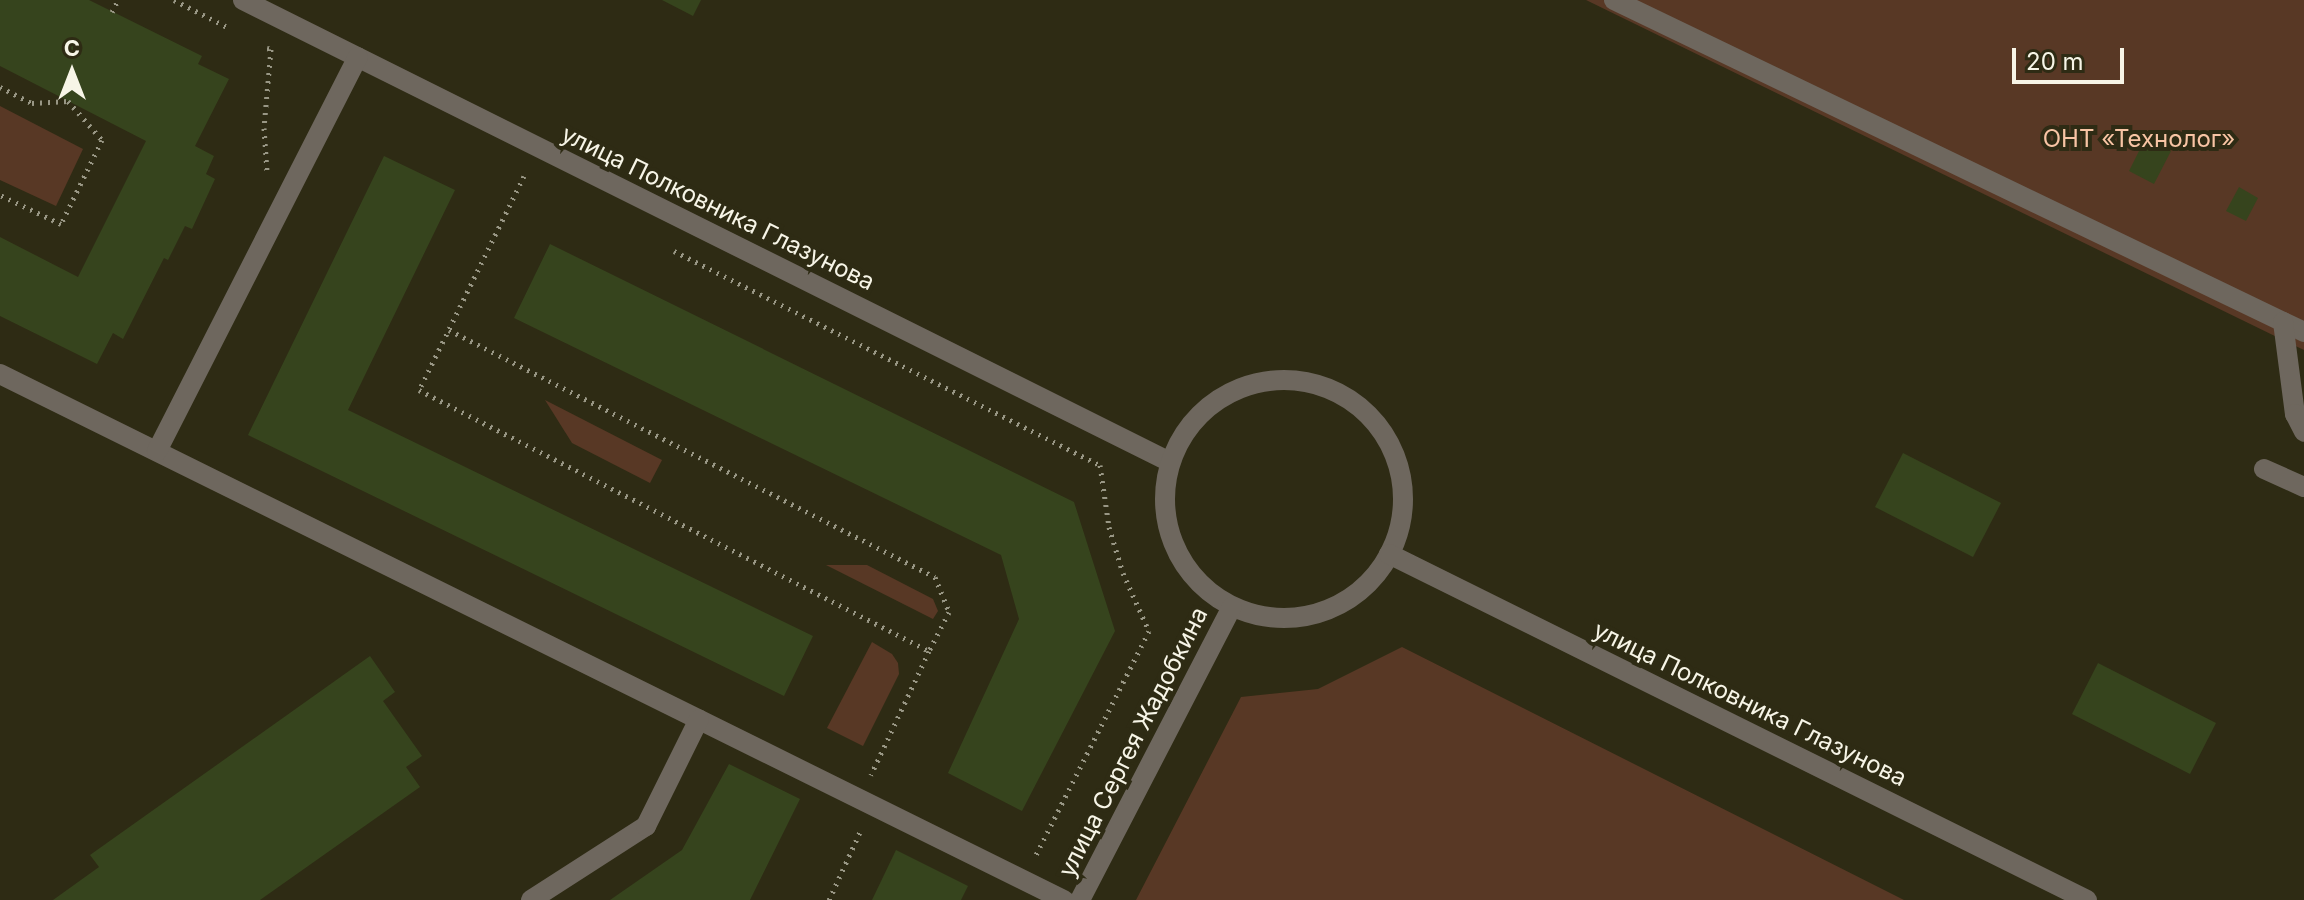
<!DOCTYPE html>
<meta charset="utf-8">
<style>
body{margin:0}
#map{position:relative;width:2304px;height:900px;overflow:hidden;background:#2e2b14;font-family:Inter,sans-serif}
div>[style]{position:absolute}
.green>*{inset:0;background:#583825}
.building>*{inset:0;background:#36441d}
.path>*{height:5px;margin-top:-2.5px;transform-origin:0;background:repeating-linear-gradient(90deg,#999785 0 2px,transparent 0 8px)}
.minor>*{height:20px;margin:-10px;padding:0 10px;transform-origin:10px;border-radius:10px;background:#6e675e}
.minor>.ring{margin:-10px;padding:0;box-sizing:content-box;background:none;border:20px solid #6e675e;border-radius:50%}
span{translate:-50% -50%;white-space:nowrap;text-align:center;line-height:1.15;-webkit-text-stroke:8px #2e2b14;paint-order:stroke}
.park-label{font-size:24px;color:#f8c4a4}
.street-label{font-size:24px;color:#f7f5e7}
.north{position:absolute;left:32px;top:32px;width:80px;height:80px;-webkit-text-stroke:6px #2e2b14;paint-order:stroke;rotate:0deg;font-size:22px;font-weight:700;line-height:32px;text-align:center;color:#f7f5e7}
.north::after{content:'';display:block;margin:auto;width:28px;height:36px;background:#f7f5e7;clip-path:polygon(50% 0,100% 100%,50% 72%,0 100%)}
.scale{position:absolute;left:2012px;top:48px;width:112px;height:36px;box-sizing:border-box;border:4px solid #f7f5e7;border-top:0;padding-left:10px;font-size:24px;line-height:28px;white-space:nowrap;color:#f7f5e7;-webkit-text-stroke:6px #2e2b14;paint-order:stroke}
</style>
<div id="map">
<div class="green">
<i style="clip-path:polygon(1586px 0,2304px 0,2304px 350px,2283px 340px)"></i>
<i style="clip-path:polygon(0 106px,83px 149px,56px 206px,0 180px)"></i>
<i style="clip-path:polygon(545px 400px,662px 460px,650px 483px,572px 443px)"></i>
<i style="clip-path:polygon(826px 565px,867px 565px,933px 599px,938px 611px,933px 619px)"></i>
<i style="clip-path:polygon(872px 642px,892px 654px,898px 663px,899px 674px,863px 746px,827px 728px)"></i>
<i style="clip-path:polygon(1402px 647px,1904px 900px,1136px 900px,1241px 697px,1318px 689px)"></i>
</div>
<div class="building">
<i style="clip-path:polygon(0 0,89px 0,202px 56px,198px 64px,229px 79px,195px 146px,214px 156px,206px 174px,215px 179px,192px 229px,185px 226px,168px 260px,164px 258px,123px 339px,113px 333px,97px 364px,0 316px,0 237px,78px 277px,146px 141px,0 66px)"></i>
<i style="clip-path:polygon(662px 0,701px 0,693px 16px)"></i>
<i style="clip-path:polygon(2146px 137px,2171px 151px,2154px 184px,2129px 171px)"></i>
<i style="clip-path:polygon(384px 156px,455px 190px,348px 410px,813px 636px,784px 696px,248px 435px)"></i>
<i style="clip-path:polygon(2239px 187px,2258px 198px,2246px 221px,2226px 211px)"></i>
<i style="clip-path:polygon(550px 244px,1074px 502px,1115px 631px,1022px 811px,948px 773px,1019px 619px,1001px 555px,514px 318px)"></i>
<i style="clip-path:polygon(1903px 453px,2001px 503px,1973px 557px,1875px 507px)"></i>
<i style="clip-path:polygon(370px 656px,395px 692px,383px 701px,422px 756px,406px 767px,420px 787px,260px 900px,53px 900px,99px 867px,90px 855px)"></i>
<i style="clip-path:polygon(2098px 663px,2216px 723px,2190px 774px,2072px 714px)"></i>
<i style="clip-path:polygon(729px 764px,800px 799px,750px 900px,610px 900px,682px 850px)"></i>
<i style="clip-path:polygon(896px 850px,968px 886px,961px 900px,872px 900px)"></i>
</div>
<div class="path">
<i style="left:174px;top:0;width:59px;rotate:27deg"></i>
<i style="left:112px;top:12px;width:13px;rotate:-63deg"></i>
<i style="left:267px;top:48px;width:4px;rotate:14deg"></i>
<i style="left:271px;top:49px;width:79px;rotate:95.1deg"></i>
<i style="left:264px;top:128px;width:43px;rotate:86deg"></i>
<i style="left:0;top:87px;width:36px;rotate:27deg"></i>
<i style="left:32px;top:103px;width:36px;rotate:-3deg"></i>
<i style="left:68px;top:101px;width:52px;rotate:48.9deg"></i>
<i style="left:102px;top:140px;width:93px;rotate:116deg"></i>
<i style="left:61px;top:224px;width:68px;rotate:-154.6deg"></i>
<i style="left:524px;top:176px;width:238px;rotate:116.1deg"></i>
<i style="left:419px;top:390px;width:573px;rotate:27.1deg"></i>
<i style="left:929px;top:651px;width:137px;rotate:115.1deg"></i>
<i style="left:674px;top:251px;width:477px;rotate:26.7deg"></i>
<i style="left:1100px;top:465px;width:63px;rotate:81.7deg"></i>
<i style="left:1109px;top:527px;width:48px;rotate:73.1deg"></i>
<i style="left:1123px;top:573px;width:64px;rotate:65.9deg"></i>
<i style="left:1149px;top:631px;width:251px;rotate:116.8deg"></i>
<i style="left:449px;top:330px;width:545px;rotate:26.94deg"></i>
<i style="left:935px;top:577px;width:38px;rotate:68deg"></i>
<i style="left:949px;top:612px;width:44px;rotate:117.1deg"></i>
<i style="left:829px;top:900px;width:75px;rotate:-65.5deg"></i>
</div>
<div class="minor">
<i style="left:243px;top:0;width:1036px;rotate:26.49deg"></i>
<i style="left:1614px;top:0;width:766px;rotate:25.69deg"></i>
<i style="left:2283px;top:322px;width:93px;rotate:82.6deg"></i>
<i style="left:2295px;top:414px;width:20px;rotate:63deg"></i>
<i style="left:0;top:374px;width:1187px;rotate:26.31deg"></i>
<i class="ring" style="left:1165px;top:380px;width:218px;height:218px"></i>
<i style="left:157px;top:451px;width:442px;rotate:-63deg"></i>
<i style="left:2264px;top:469px;width:44px;rotate:24.2deg"></i>
<i style="left:1389px;top:554px;width:779px;rotate:26.37deg"></i>
<i style="left:531px;top:900px;width:137px;rotate:-32.8deg"></i>
<i style="left:646px;top:826px;width:119px;rotate:-63.6deg"></i>
<i style="left:1080px;top:900px;width:330px;rotate:-62.6deg"></i>
</div>
<div class="park-label">
<span style="left:2139px;top:139px">ОНТ «Технолог»</span>
</div>
<div class="street-label">
<span style="left:718px;top:208px;rotate:26deg">улица Полковника Глазунова</span>
<span style="left:1750px;top:704px;rotate:26deg">улица Полковника Глазунова</span>
<span style="left:1133px;top:742px;rotate:-63deg">улица Сергея Жадобкина</span>
</div>
<div class="north">С</div>
<div class="scale">20 m</div>
</div>
